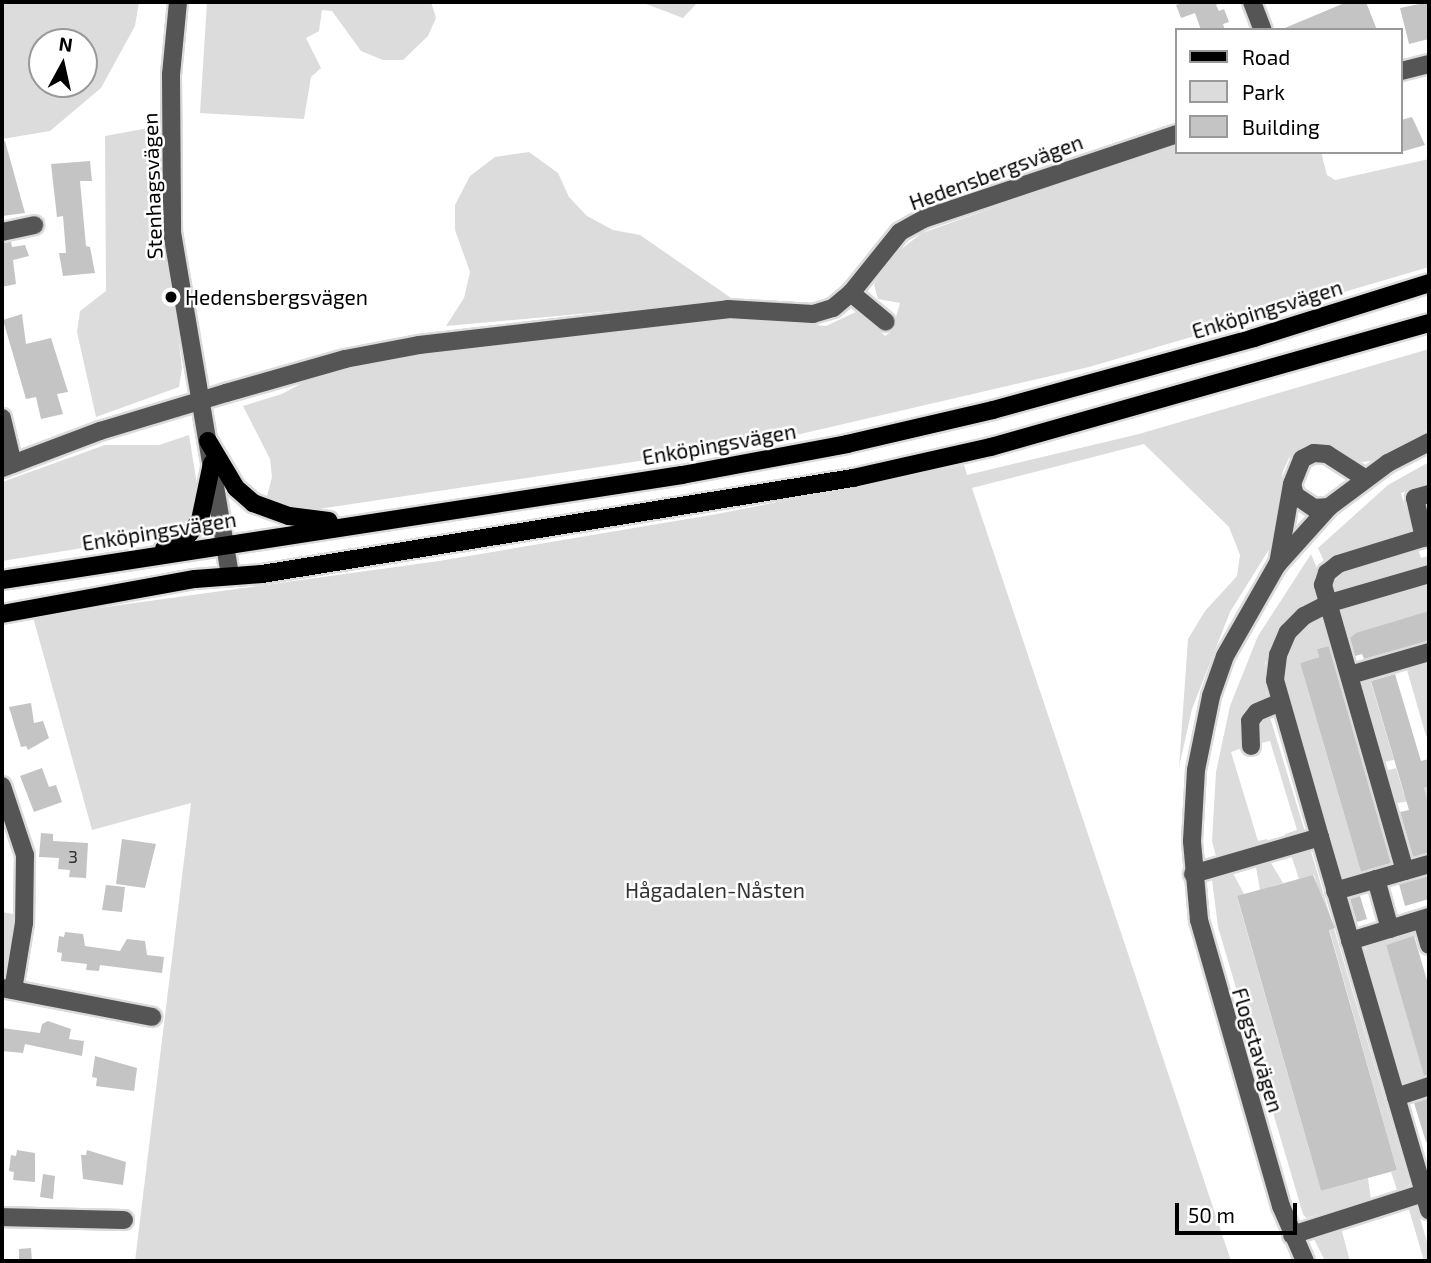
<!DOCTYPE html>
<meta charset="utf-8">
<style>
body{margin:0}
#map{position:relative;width:1431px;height:1263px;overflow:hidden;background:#fff;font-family:"Exo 2",sans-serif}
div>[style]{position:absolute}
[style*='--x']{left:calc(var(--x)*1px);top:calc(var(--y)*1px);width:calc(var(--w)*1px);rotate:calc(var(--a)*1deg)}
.green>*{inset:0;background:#dcdcdc}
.building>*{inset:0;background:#c4c4c4}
.roads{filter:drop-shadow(2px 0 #dbdbdb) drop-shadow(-2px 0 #dbdbdb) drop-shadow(0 2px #dbdbdb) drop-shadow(0 -2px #dbdbdb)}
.minor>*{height:18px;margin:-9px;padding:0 9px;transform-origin:9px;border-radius:9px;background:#555}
.major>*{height:18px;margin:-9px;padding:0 9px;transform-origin:9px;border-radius:9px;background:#000}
.dots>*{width:19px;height:19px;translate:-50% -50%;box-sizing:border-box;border:4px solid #fff;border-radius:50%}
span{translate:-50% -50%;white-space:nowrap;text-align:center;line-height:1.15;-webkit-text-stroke:5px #fff;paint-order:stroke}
.number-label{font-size:18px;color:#313131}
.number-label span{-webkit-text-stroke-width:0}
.street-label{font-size:21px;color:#000}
.poi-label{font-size:21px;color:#000}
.left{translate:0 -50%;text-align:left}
.park-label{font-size:21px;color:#333}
.frame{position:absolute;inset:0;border:4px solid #000;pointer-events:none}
.legend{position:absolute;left:1175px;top:28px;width:228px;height:126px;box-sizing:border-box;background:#fff;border:2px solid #999;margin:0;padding:9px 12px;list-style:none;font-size:21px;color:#000}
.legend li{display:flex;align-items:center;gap:14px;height:35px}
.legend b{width:35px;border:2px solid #999}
.north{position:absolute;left:28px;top:28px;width:70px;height:70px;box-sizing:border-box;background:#fff;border:2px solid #999;border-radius:50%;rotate:8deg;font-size:19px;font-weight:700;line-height:28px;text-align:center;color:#000}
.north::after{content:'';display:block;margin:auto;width:24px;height:32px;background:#000;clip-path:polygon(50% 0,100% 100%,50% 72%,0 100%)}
.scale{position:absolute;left:1175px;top:1203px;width:122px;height:32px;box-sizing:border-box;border:4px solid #000;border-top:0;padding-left:9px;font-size:21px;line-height:24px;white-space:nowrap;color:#000;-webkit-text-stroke:5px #fff;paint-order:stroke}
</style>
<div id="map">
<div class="green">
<i style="clip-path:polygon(evenodd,2px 2px,139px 2px,135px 26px,101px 88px,50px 131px,2px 139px,2px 2px,42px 42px,84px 42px,84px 84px,42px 84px,42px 42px)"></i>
<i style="clip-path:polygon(207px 2px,431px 2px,436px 18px,428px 36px,403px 60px,383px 60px,361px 51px,332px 11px,322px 10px,319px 31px,306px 38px,321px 68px,311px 77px,304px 119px,200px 113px)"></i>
<i style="clip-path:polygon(641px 2px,698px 2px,683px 18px)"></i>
<i style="clip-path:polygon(154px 127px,182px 368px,179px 387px,96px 417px,77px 332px,80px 311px,106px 291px,105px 136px)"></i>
<i style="clip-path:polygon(1177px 143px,1177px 152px,1321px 152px,1327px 175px,1335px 180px,1429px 159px,1429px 267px,1089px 367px,766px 442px,312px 510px,266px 500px,272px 477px,270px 459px,243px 406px,282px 394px,313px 377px,419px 352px,695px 322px,750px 319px,826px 326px,860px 310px,885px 336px,892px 331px,900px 303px,878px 299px,874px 284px,895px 254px,922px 233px)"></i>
<i style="clip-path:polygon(529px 152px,558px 173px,569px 197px,587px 216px,613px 230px,640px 235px,734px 300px,446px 326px,464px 298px,470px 272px,455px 230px,455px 205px,470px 176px,495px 157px)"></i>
<i style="clip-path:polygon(1429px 349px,1429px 429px,1371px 461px,1361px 462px,1322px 442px,1299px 448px,1289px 458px,1283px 471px,1270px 548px,1230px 612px,1192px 709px,1179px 767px,1188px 639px,1205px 611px,1237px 576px,1240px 555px,1229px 527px,1144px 444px,972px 488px,1231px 1261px,135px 1261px,191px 803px,92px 830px,33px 617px,439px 561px,717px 514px,964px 465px,967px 475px,1139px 434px)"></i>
<i style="clip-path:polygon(189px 435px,199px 497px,194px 514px,179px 529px,163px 535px,2px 561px,2px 482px,105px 445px,159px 445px)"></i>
<i style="clip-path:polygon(1429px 462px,1429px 484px,1401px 493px,1414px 537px,1325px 564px,1318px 548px,1388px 485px)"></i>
<i style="clip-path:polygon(1417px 546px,1421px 558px,1429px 556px,1429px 566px,1333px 594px,1331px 575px)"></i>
<i style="clip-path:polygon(1311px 554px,1319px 573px,1319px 599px,1276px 634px,1265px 663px,1267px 700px,1243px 723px,1245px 747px,1231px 752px,1258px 841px,1267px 839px,1268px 846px,1217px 860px,1212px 841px,1216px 772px,1230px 706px,1258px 636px)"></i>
<i style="clip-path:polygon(1429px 582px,1429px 611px,1348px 639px,1338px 609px)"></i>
<i style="clip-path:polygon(1326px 615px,1334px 645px,1317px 649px,1319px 657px,1300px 663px,1363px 879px,1343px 884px,1282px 678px,1296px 637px)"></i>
<i style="clip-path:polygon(1429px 656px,1429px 736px,1426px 736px,1405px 663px)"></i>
<i style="clip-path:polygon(1368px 672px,1394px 760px,1383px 762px,1358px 675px)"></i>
<i style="clip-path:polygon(1269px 714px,1307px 838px,1287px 844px,1285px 834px,1297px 830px,1270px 741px,1257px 744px,1253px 724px)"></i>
<i style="clip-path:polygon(1396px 768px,1404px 794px,1429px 787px,1429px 798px,1392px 804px,1382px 772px)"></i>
<i style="clip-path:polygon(1310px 848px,1410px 1185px,1397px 1190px,1391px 1172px,1397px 1170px,1314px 875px,1299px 879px,1290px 852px)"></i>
<i style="clip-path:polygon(1271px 863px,1283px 883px,1260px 890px,1256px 867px)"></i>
<i style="clip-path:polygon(1233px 873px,1244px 894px,1237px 897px,1321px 1191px,1368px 1178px,1371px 1200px,1306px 1218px,1303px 1214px,1218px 927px,1212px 880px)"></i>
<i style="clip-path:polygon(2px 912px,19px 915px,10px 985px,2px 984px)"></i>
<i style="clip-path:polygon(1415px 932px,1417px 936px,1386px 945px,1425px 1079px,1401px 1085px,1361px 956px,1369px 944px)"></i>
<i style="clip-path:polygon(1416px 1204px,1429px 1249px,1429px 1261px,1424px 1261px,1408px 1206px)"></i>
<i style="clip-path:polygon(1341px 1228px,1350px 1261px,1325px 1261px,1312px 1235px)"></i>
</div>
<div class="building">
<i style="clip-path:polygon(1185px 2px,1222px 2px,1216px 5px,1219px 11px,1224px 9px,1229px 22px,1223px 24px,1225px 30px,1201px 30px,1195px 13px,1181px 18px,1176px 5px)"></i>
<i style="clip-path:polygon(1347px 2px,1366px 2px,1377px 30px,1280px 30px)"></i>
<i style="clip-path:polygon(1429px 2px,1429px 39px,1409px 44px,1400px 8px)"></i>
<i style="clip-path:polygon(1412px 117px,1425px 145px,1401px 152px,1401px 120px)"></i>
<i style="clip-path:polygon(5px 141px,25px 213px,2px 216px,2px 142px)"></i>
<i style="clip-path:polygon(90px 161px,92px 181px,80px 181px,86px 246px,90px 247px,95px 273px,63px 276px,59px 253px,66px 253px,63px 216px,57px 217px,51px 164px)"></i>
<i style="clip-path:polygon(11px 242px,12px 247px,25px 245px,29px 256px,13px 260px,16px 284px,2px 287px,2px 243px)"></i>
<i style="clip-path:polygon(22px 314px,26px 344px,51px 338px,68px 392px,57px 394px,63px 414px,41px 419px,36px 397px,26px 399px,3px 320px)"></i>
<i style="clip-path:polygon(1429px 611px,1429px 641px,1364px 659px,1362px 654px,1355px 656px,1350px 638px,1356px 633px)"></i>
<i style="clip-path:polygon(1329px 646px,1391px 863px,1361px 872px,1300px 663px,1319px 657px,1317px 649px)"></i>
<i style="clip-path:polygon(1395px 674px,1421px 761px,1429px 759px,1429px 787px,1424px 788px,1429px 806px,1429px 853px,1413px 857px,1400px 812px,1409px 810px,1371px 681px)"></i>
<i style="clip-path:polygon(31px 703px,34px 723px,43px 721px,49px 738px,28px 750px,26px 746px,21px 747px,9px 707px)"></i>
<i style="clip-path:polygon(42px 768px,49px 787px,56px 785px,62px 802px,34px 812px,20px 776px)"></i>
<i style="clip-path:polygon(41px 833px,53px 834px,53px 841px,88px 843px,86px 878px,69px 877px,70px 870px,58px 869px,59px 858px,39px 857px)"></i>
<i style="clip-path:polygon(122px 839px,156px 844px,145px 888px,116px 884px)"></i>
<i style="clip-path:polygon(1313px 875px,1335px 928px,1329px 930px,1397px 1170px,1321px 1191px,1237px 896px)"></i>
<i style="clip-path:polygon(1429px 876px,1429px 899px,1405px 906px,1399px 884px)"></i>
<i style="clip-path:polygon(106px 885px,125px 887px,122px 912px,102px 910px)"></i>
<i style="clip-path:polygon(1360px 896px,1367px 919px,1357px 922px,1350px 899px)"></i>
<i style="clip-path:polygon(65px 932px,83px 934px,85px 946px,120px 951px,127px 939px,145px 941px,147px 955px,164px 957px,162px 973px,100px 965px,99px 971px,86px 970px,87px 964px,61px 961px,62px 953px,57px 952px,59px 936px,64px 937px)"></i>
<i style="clip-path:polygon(1414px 936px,1429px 987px,1429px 1075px,1424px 1076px,1386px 945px)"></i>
<i style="clip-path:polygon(48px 1021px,71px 1029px,69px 1039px,84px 1041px,82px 1056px,25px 1044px,23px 1053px,2px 1051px,2px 1028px,40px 1033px,42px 1024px)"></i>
<i style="clip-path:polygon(95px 1056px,137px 1068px,134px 1091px,96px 1086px,97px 1078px,92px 1077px)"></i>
<i style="clip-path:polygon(1429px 1098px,1429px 1141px,1426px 1142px,1414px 1103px)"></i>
<i style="clip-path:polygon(17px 1150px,35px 1153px,35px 1182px,13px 1180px,14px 1172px,9px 1171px,11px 1155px,16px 1156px)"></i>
<i style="clip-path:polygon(87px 1150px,126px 1162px,123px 1185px,83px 1179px,81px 1155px,86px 1155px)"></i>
<i style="clip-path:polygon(43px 1174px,55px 1176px,53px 1199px,40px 1197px)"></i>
<i style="clip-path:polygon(31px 1248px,32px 1261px,19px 1261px,19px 1249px)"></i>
</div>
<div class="roads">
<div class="minor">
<i style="--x:178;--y:2;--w:73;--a:95.5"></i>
<i style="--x:171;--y:75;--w:157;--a:89.6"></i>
<i style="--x:172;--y:232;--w:347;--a:80.4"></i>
<i style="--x:1252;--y:2;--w:30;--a:69"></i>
<i style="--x:1401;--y:71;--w:29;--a:-14"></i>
<i style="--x:2;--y:232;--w:33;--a:-12"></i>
<i style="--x:851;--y:293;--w:45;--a:39.6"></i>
<i style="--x:2;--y:418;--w:47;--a:76.6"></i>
<i style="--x:2;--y:468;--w:105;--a:-20.7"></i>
<i style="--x:100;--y:431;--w:132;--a:-16.8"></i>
<i style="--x:226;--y:393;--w:124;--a:-15.9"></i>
<i style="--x:345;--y:359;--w:75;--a:-10.7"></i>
<i style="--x:419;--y:345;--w:311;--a:-6.6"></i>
<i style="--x:728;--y:309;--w:85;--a:3.4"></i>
<i style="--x:813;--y:314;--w:21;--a:-17"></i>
<i style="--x:833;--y:308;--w:23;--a:-40"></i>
<i style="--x:851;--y:293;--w:78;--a:-51.2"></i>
<i style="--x:900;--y:232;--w:26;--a:-29"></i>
<i style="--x:923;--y:219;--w:268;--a:-18.5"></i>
<i style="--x:1329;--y:507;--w:15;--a:176"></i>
<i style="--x:1314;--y:508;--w:23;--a:-146"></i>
<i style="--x:1295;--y:495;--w:11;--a:-105"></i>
<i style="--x:1292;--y:484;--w:27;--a:-68"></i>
<i style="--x:1302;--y:459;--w:13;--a:-27"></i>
<i style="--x:1314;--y:453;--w:13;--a:4"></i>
<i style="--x:1327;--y:454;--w:46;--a:32.7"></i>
<i style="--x:1424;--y:538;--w:41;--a:-102.7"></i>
<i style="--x:1415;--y:498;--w:15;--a:-16"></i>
<i style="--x:1278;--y:564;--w:81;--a:-80.1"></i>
<i style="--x:1350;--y:675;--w:82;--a:-16.2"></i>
<i style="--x:1251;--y:746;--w:25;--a:-92"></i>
<i style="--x:1250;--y:721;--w:11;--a:-52"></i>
<i style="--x:1257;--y:712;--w:25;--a:-23"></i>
<i style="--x:2;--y:786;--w:73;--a:71.6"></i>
<i style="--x:25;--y:855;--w:68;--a:90.8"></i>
<i style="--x:24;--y:923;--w:68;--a:99.3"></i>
<i style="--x:1320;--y:837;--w:163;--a:-106"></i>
<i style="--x:1275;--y:680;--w:25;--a:-83"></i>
<i style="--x:1278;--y:655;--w:25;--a:-67"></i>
<i style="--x:1288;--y:632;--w:23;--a:-45"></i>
<i style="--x:1304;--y:616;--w:29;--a:-27"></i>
<i style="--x:1330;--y:603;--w:103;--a:-16.3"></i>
<i style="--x:1405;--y:871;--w:298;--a:-106"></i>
<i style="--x:1323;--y:585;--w:13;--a:-72"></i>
<i style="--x:1327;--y:573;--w:14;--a:-39"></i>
<i style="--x:1338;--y:564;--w:95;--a:-17.1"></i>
<i style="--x:1193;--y:874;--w:132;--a:-16.2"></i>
<i style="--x:1320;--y:837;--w:371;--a:73.7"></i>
<i style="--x:1376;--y:879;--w:52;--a:74.4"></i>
<i style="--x:1335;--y:891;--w:98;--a:-16"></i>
<i style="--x:1422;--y:920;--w:26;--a:74"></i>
<i style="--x:1350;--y:941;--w:83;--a:-16.9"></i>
<i style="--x:2;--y:988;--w:153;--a:10.9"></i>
<i style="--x:1396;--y:1097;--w:35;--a:-18"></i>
<i style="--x:2;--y:1217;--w:122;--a:1.4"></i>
<i style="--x:1292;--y:1235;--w:139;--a:-17.7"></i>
<i style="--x:1424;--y:1193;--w:18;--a:74"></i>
<i style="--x:1305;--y:1261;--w:60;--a:-113.6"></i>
<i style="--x:1281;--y:1206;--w:298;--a:-106"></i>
<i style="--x:1199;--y:920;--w:79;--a:-95.1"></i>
<i style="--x:1192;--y:841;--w:71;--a:-86.8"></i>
<i style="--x:1196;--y:770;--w:76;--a:-78.5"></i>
<i style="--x:1211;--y:696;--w:42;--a:-70.7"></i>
<i style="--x:1225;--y:656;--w:105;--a:-60.3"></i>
<i style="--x:1277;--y:565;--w:78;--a:-48.1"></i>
<i style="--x:1329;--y:507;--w:74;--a:-36.7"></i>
<i style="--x:1388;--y:463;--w:46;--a:-27.1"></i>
</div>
<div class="major">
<i style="--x:208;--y:441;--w:55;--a:59.2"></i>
<i style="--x:236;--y:488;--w:23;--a:41"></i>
<i style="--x:253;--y:503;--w:38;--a:20"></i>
<i style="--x:289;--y:516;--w:40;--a:7.1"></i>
<i style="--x:164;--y:549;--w:29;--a:-31"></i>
<i style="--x:189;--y:534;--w:18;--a:-52"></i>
<i style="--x:200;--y:520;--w:58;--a:-78.1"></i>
<i style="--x:2;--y:580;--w:688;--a:-8.78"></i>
<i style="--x:682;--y:475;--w:168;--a:-10.6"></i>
<i style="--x:847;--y:444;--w:150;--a:-13.1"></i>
<i style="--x:993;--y:410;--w:271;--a:-15.4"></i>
<i style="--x:1254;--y:338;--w:183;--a:-17.4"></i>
<i style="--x:2;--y:614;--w:196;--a:-10.3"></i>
<i style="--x:195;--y:579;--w:67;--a:-4.3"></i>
<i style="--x:262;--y:574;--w:599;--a:-9.23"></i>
<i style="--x:853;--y:478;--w:141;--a:-12.7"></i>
<i style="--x:991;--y:447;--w:455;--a:-15.8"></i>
</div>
</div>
<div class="dots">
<i style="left:171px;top:297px;background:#000"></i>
</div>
<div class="number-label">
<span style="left:73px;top:856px">3</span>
</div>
<div class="street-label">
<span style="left:996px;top:172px;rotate:-20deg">Hedensbergsvägen</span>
<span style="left:152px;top:186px;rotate:-92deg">Stenhagsvägen</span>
<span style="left:1267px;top:309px;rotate:-17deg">Enköpingsvägen</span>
<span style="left:719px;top:444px;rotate:-10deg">Enköpingsvägen</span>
<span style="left:159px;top:531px;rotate:-9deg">Enköpingsvägen</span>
<span style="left:1258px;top:1050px;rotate:73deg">Flogstavägen</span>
</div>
<div class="poi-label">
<span class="left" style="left:185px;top:297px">Hedensbergsvägen</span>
</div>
<div class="park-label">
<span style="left:715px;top:890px">Hågadalen-Nåsten</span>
</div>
<div class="frame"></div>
<ul class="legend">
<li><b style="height:9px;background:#000"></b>Road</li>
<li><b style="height:19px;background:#dcdcdc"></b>Park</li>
<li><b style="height:19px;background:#c4c4c4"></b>Building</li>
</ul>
<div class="north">N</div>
<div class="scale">50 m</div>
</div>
